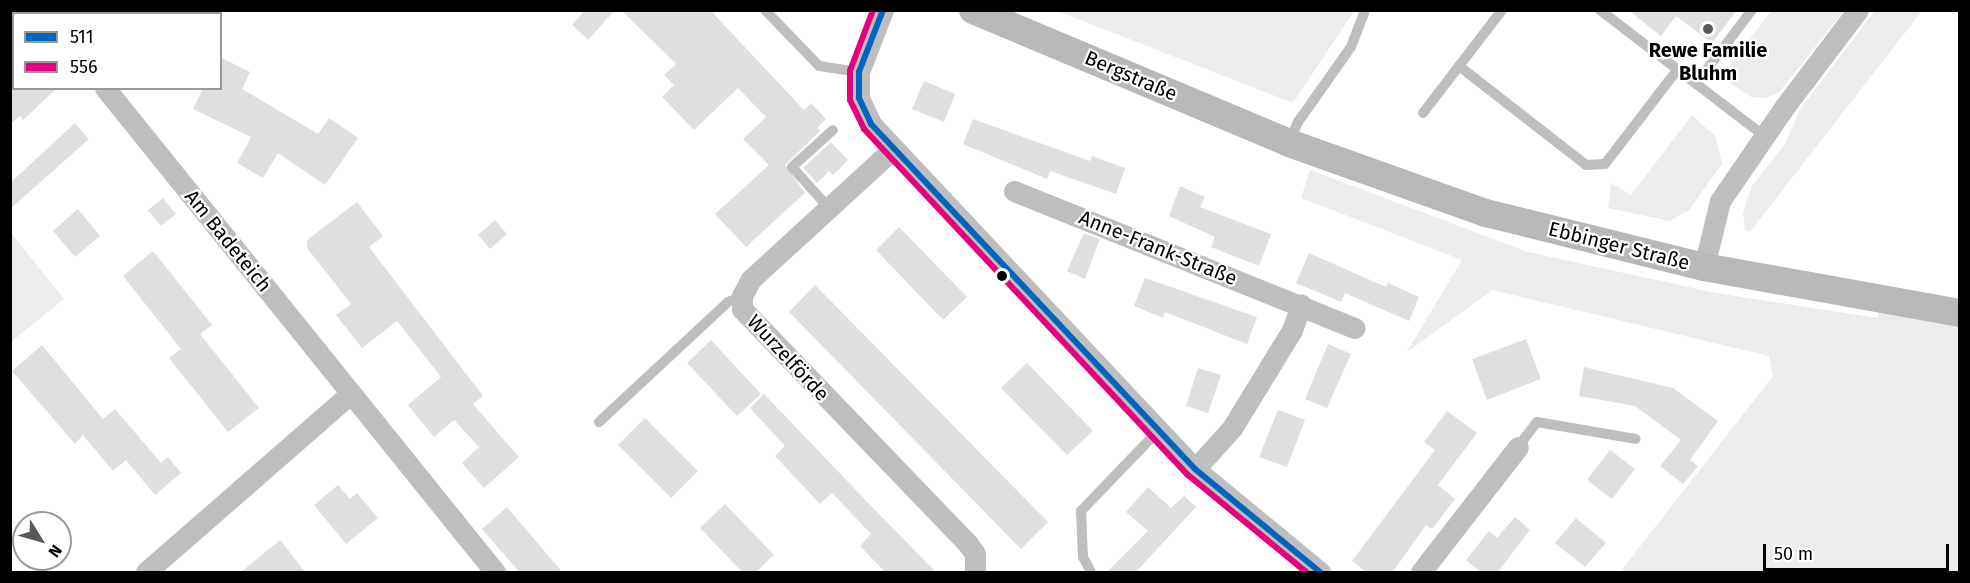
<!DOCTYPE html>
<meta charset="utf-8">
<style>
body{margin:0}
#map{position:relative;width:1970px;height:583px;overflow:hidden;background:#fff;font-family:"Fira Sans",sans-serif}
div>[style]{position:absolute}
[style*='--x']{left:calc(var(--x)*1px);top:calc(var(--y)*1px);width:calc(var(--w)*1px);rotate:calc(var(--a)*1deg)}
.green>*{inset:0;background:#ececec}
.building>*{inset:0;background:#dfdfdf}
.service>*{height:10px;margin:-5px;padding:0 5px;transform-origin:5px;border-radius:5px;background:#bebebe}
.minor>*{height:21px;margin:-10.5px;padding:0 10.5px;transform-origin:10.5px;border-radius:10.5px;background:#bebebe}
.secondary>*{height:28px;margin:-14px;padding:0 14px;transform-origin:14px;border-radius:14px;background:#b8b8b8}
.bus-1>*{height:6px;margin:-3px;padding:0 3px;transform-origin:3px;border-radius:3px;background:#0065bd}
.bus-2>*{height:6px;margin:-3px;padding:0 3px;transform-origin:3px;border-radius:3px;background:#e5007d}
.dots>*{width:16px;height:16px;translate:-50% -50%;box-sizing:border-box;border:3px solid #fff;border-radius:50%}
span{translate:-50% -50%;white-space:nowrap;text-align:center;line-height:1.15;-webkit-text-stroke:4.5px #fff;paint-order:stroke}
.poi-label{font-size:20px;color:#000;font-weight:700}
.street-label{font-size:20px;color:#000}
.frame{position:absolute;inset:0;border:12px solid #000;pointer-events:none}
.legend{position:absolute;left:12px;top:12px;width:210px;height:78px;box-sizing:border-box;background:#fff;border:2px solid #999;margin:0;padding:8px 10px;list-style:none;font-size:18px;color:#000}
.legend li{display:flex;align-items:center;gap:12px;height:30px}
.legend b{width:30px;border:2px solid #999}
.north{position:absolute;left:12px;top:511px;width:60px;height:60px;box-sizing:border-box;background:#fff;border:2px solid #999;border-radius:50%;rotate:127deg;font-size:16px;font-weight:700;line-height:24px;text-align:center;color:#000}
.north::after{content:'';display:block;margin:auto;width:21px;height:27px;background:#595959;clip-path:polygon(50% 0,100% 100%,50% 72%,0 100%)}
.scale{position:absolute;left:1763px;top:544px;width:186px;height:27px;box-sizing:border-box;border:3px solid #000;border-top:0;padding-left:8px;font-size:18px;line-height:21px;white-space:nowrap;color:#000;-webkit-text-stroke:4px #fff;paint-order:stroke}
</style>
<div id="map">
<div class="green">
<i style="clip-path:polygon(1057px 11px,1354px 11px,1293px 103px)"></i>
<i style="clip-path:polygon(1771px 11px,1844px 11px,1779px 92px,1767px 98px,1751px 97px,1721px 77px)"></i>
<i style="clip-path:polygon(1875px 11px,1922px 11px,1750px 232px,1745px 230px,1743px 213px,1752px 186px,1785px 144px,1800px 109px)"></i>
<i style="clip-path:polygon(1692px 115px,1716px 137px,1722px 164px,1690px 209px,1670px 221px,1608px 208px,1611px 183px,1631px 195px)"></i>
<i style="clip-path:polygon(1310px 170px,1528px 252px,1716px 293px,1878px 318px,1879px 310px,1959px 326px,1959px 572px,1620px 572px,1773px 376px,1769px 356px,1492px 290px,1406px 353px,1462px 260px,1301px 198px)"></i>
<i style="clip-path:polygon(11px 233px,64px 299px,11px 342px,10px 342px)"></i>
</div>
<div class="building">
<i style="clip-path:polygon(585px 10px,615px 10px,588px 40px,572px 25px)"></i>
<i style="clip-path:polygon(621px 10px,710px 10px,804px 110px,811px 103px,826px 119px,817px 128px,820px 131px,785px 165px,805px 193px,746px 247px,715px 214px,769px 165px,743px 139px,766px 117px,738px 88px,694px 130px,662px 97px,674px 85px,664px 75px,676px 64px)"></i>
<i style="clip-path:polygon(1628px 10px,1737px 10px,1712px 43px,1676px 16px,1661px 36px)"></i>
<i style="clip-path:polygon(220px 57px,250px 72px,242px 89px,318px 134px,329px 118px,358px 138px,325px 185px,278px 153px,263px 178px,237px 163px,251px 137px,193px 109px,203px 88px,220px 88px)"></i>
<i style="clip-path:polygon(924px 81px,955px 94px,944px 122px,912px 109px)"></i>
<i style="clip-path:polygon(10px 88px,57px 88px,23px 120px,20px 116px,10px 124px)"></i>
<i style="clip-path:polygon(973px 119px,1090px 161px,1092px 156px,1125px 168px,1116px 194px,1050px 171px,1047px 179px,963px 144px)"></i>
<i style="clip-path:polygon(75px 123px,89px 139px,10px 209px,10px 183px)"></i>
<i style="clip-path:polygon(831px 142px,848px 160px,833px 175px,829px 171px,817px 183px,803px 168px)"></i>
<i style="clip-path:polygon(1180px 186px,1205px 197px,1200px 207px,1271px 234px,1259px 266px,1211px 247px,1215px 237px,1169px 216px)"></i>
<i style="clip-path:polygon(163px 198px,176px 214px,161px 226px,148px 210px)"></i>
<i style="clip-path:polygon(357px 202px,383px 236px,369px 247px,483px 396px,473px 404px,519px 457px,484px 488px,462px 463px,479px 447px,454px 420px,434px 437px,408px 405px,441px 377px,397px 321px,362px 348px,336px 315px,351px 304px,307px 248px,307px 240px)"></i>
<i style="clip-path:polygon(78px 209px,100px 236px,75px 257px,53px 231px)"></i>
<i style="clip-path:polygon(495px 220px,507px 234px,490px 249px,478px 235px)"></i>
<i style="clip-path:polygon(899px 227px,967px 297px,943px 320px,876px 250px)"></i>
<i style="clip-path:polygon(1084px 233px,1100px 239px,1085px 279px,1067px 271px)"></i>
<i style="clip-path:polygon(153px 251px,212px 325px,200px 334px,259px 408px,228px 432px,169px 358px,181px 349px,123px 276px)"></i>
<i style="clip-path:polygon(1309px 253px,1386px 287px,1388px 283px,1419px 297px,1409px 321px,1345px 293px,1341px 302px,1296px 283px)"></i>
<i style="clip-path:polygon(1145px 278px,1257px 317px,1247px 344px,1165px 312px,1163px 318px,1134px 306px)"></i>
<i style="clip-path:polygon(815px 285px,1048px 522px,1021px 549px,789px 312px)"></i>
<i style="clip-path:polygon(1526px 339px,1541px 379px,1487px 400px,1472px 359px)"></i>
<i style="clip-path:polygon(711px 340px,761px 394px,737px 416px,687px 363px)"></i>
<i style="clip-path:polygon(1328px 344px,1351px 354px,1327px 408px,1305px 399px)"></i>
<i style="clip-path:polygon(42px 345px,103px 419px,115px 409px,161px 463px,168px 457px,181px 473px,155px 495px,126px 460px,113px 471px,83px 435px,75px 444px,12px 371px)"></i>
<i style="clip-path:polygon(1027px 363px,1093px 431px,1067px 455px,1001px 388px)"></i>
<i style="clip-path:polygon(1584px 367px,1673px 388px,1718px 421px,1690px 460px,1698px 466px,1683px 484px,1660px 466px,1681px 440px,1635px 406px,1579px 396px)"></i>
<i style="clip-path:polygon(1198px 368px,1221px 375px,1208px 413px,1186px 406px)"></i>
<i style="clip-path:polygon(764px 394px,874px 509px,937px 573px,886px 573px,860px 546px,871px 534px,832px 493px,820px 504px,775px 456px,785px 446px,750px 408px)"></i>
<i style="clip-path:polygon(1278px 410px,1305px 420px,1287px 467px,1259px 457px)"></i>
<i style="clip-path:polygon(1447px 411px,1477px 433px,1438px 485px,1455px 499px,1432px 529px,1426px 525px,1392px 573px,1368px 573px,1352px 561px,1435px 450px,1424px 442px)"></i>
<i style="clip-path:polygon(645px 418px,698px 471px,671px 498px,618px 445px)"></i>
<i style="clip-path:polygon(1610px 450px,1635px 469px,1612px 499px,1587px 480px)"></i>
<i style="clip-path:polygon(338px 485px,350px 499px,357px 493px,378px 518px,346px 544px,314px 505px)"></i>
<i style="clip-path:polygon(1148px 487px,1171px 508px,1184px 496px,1196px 507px,1135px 573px,1106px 573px,1148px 531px,1126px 512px)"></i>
<i style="clip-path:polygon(725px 504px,774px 555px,755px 573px,743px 573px,700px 528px)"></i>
<i style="clip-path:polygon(507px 507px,563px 573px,520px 573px,482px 529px)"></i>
<i style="clip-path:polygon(1515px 517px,1530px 530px,1497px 573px,1482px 573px,1466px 560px,1489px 531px,1497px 538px)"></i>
<i style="clip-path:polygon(1576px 518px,1606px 543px,1585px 567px,1555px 543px)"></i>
<i style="clip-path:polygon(280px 540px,306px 573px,240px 573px)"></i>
</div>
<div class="service">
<i style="--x:765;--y:10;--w:78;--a:46"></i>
<i style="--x:819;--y:66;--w:40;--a:8.5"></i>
<i style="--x:1600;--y:10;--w:207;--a:37.5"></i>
<i style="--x:1459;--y:66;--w:161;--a:37.9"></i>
<i style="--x:1586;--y:165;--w:19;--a:-3"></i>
<i style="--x:1605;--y:164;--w:118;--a:-52.5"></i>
<i style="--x:1696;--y:84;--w:93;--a:-52.9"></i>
<i style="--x:1423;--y:113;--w:130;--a:-52.5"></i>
<i style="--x:1289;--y:142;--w:22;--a:-66"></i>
<i style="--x:1298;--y:122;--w:92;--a:-54.8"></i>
<i style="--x:1351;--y:47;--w:40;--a:-69"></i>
<i style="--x:829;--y:208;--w:55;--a:-132.1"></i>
<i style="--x:792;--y:167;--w:55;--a:-42.1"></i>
<i style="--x:599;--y:422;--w:176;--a:-42.9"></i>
<i style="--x:728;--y:302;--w:15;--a:-23"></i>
<i style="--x:1518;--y:447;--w:31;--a:-53"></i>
<i style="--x:1537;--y:422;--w:100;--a:9.7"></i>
<i style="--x:1091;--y:572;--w:17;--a:-118"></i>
<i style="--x:1083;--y:557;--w:46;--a:-92.5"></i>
<i style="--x:1081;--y:511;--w:111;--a:-46.1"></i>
</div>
<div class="minor">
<i style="--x:42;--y:10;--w:5;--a:53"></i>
<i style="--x:883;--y:10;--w:66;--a:111.2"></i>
<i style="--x:859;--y:72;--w:26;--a:90"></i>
<i style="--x:859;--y:98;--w:29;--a:65"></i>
<i style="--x:871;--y:124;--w:473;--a:46.8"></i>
<i style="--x:1195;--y:469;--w:162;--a:39.5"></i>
<i style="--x:105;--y:88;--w:622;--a:51.14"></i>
<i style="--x:892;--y:150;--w:191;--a:137.5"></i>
<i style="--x:751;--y:279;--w:19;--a:118"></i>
<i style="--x:742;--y:296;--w:13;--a:90"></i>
<i style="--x:742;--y:309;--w:326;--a:46.1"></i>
<i style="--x:968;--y:544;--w:12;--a:55"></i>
<i style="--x:975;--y:554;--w:18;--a:90"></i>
<i style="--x:1014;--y:191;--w:367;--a:21.9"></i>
<i style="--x:1704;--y:267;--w:68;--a:-76.4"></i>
<i style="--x:1720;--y:201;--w:112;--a:-55.6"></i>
<i style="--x:1783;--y:109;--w:124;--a:-52.9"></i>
<i style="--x:1195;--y:469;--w:55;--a:-47.9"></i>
<i style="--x:1232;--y:428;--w:115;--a:-58.5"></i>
<i style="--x:1292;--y:330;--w:27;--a:-70"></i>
<i style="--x:146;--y:572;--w:272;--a:-41.1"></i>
<i style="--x:1421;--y:572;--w:158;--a:-52.2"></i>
</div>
<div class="secondary">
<i style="--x:973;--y:10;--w:343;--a:22.8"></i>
<i style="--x:1289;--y:143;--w:209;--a:19.6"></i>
<i style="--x:1486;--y:213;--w:225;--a:13.9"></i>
<i style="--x:1704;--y:267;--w:260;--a:10.2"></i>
</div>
<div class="bus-1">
<i style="--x:883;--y:10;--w:66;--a:111.2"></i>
<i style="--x:859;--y:72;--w:26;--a:90"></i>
<i style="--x:859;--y:98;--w:29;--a:65"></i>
<i style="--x:871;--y:124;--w:473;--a:46.8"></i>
<i style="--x:1195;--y:469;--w:162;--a:39.5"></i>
</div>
<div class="bus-2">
<i style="--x:873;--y:10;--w:65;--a:110.7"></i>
<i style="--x:850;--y:71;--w:29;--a:90"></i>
<i style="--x:850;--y:100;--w:32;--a:64"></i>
<i style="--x:864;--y:129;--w:474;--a:46.9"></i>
<i style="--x:1188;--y:475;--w:153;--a:39.4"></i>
</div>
<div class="dots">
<i style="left:1708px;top:29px;background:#595959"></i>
<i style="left:1002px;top:276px;background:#000"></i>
</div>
<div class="poi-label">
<span style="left:1708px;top:62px">Rewe Familie<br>Bluhm</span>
</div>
<div class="street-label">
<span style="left:1131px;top:76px;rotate:23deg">Bergstraße</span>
<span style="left:228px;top:241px;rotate:51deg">Am Badeteich</span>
<span style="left:1619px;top:246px;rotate:14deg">Ebbinger Straße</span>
<span style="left:1158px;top:248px;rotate:22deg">Anne-Frank-Straße</span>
<span style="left:788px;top:358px;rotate:47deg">Wurzelförde</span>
</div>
<div class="frame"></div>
<ul class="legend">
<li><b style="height:8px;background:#0065bd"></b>511</li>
<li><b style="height:8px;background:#e5007d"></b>556</li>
</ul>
<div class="north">N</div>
<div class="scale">50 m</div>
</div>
